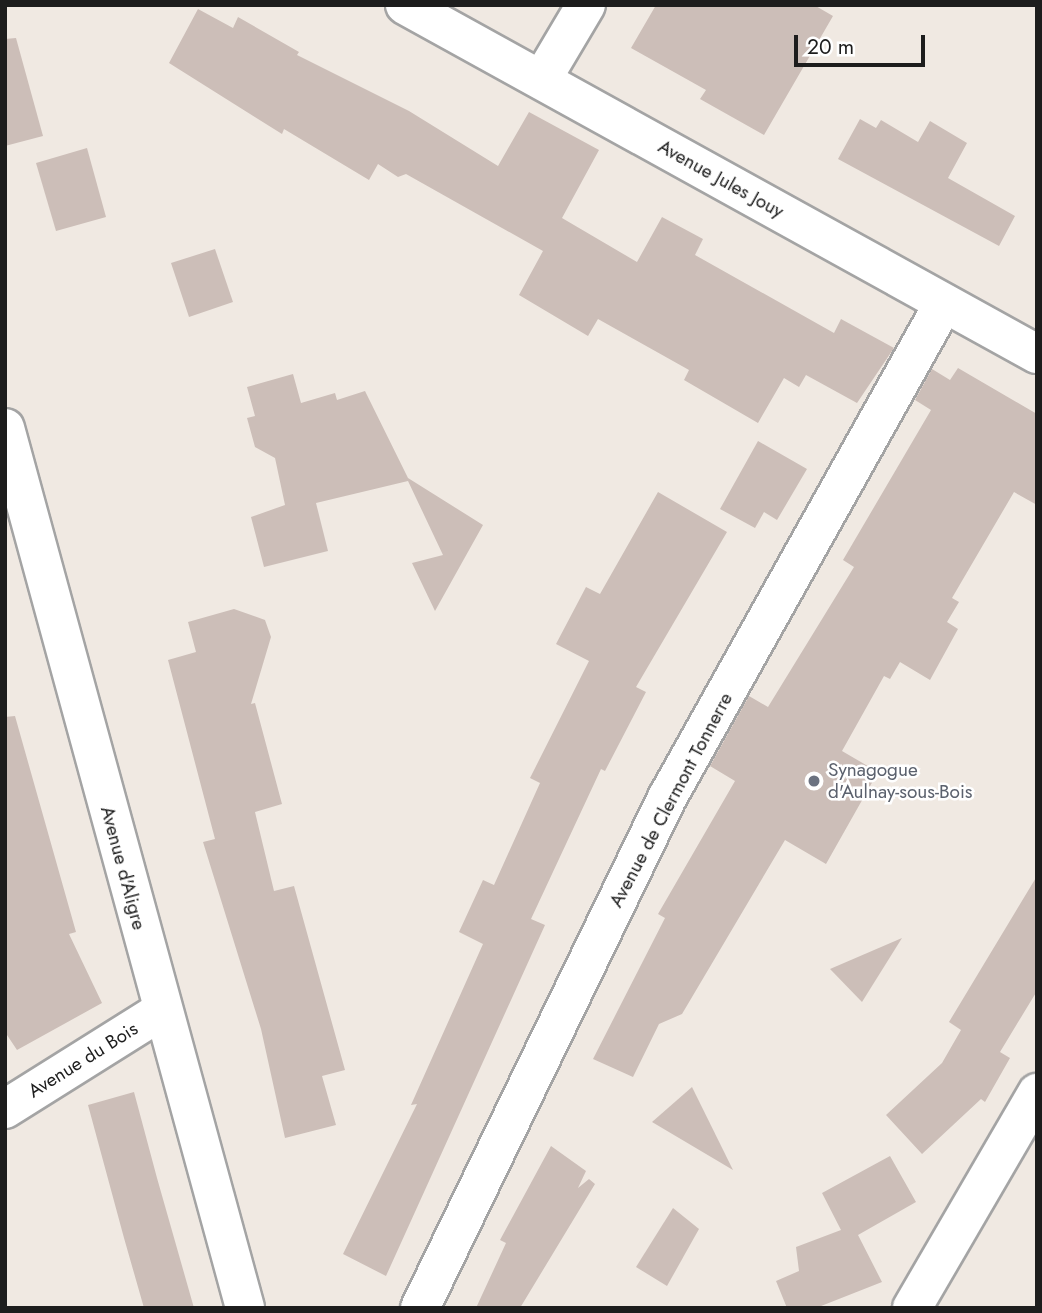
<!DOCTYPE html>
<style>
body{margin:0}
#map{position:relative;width:1042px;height:1313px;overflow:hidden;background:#f0e9e2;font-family:Jost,sans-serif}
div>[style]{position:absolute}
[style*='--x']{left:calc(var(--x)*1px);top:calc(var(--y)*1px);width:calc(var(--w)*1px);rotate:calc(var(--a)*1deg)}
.building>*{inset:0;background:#ccbeb8}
.roads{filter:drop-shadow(2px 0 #a4a4a4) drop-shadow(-2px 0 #a4a4a4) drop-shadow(0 2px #a4a4a4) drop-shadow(0 -2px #a4a4a4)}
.minor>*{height:38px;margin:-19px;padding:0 19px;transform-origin:19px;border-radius:19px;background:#fff}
.dots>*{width:19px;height:19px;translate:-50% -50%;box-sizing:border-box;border:4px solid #fff;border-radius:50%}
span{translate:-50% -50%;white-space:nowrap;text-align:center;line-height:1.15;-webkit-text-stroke:5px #fff;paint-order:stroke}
.street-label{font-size:19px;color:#1d1d1d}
.worship-label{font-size:19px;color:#5b616d}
.left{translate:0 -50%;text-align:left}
.frame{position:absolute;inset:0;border:7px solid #1d1d1d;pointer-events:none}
.scale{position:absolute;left:794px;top:35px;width:131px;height:32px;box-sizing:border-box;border:4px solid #1d1d1d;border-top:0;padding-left:9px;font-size:21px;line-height:24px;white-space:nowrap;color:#1d1d1d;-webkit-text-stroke:5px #fff;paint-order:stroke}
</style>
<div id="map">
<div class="building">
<i style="clip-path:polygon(656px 5px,814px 5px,833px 16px,764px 135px,700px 99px,706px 90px,631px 48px)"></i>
<i style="clip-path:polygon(198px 9px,233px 28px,238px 17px,299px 52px,297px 55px,409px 111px,498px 166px,529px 112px,599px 150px,562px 218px,637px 262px,662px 217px,703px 239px,695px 255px,834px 333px,841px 319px,894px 348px,857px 403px,806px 375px,799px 387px,784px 378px,758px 423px,684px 380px,689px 370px,598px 319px,588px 336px,519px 295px,543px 251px,406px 174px,398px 177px,378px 164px,369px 180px,284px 129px,282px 134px,169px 63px)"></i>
<i style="clip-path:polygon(16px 38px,43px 136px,5px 146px,5px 39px)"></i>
<i style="clip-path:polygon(860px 119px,876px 128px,881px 120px,918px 142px,930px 121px,967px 143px,948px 178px,1015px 216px,999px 246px,838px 159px)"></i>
<i style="clip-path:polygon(87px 148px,106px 217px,56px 231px,36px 163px)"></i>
<i style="clip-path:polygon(215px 249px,233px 302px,189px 317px,171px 263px)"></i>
<i style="clip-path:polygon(958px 368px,1037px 414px,1037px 505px,1014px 492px,952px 598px,959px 602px,947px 622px,958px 629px,930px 680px,900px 662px,890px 679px,884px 676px,842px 751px,878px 772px,826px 864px,785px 840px,682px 1014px,659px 1024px,633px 1077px,593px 1059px,665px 918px,658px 914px,735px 781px,710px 766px,749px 696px,768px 707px,854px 567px,843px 560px,931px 410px,915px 400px,932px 369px,950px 380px)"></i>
<i style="clip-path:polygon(293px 374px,301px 403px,335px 393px,337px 400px,365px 391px,408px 478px,483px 525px,435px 611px,412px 563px,443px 555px,408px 481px,316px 503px,328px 551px,264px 567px,251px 517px,285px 505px,275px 458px,255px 447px,247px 418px,255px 416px,247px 387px)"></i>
<i style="clip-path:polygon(758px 441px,807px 469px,777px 520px,764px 512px,755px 528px,720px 509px)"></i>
<i style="clip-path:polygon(658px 492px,727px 532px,636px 687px,646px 692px,605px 771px,601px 769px,531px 919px,545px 925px,386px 1276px,343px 1254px,417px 1104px,411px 1105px,483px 944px,459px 932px,483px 880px,494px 885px,540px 783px,530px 778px,589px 661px,556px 644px,586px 587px,600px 594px)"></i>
<i style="clip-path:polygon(234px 609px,265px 620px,271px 637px,251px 704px,255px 703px,282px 804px,255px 812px,274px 891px,294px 886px,345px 1070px,322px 1076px,336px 1125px,285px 1138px,261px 1029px,203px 842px,215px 839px,168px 660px,196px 652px,188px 622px)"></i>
<i style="clip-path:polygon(15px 716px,76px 932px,69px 934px,102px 1003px,17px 1050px,5px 1032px,5px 717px)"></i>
<i style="clip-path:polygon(1037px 876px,1037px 991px,1000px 1052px,1010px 1058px,985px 1102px,981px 1099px,922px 1154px,886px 1115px,942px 1063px,961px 1030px,949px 1022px)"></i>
<i style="clip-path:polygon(902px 938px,862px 1002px,830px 969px)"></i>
<i style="clip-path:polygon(692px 1087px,733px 1170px,652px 1122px)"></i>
<i style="clip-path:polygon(134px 1092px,157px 1178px,194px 1308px,144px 1308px,124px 1238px,88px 1105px)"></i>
<i style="clip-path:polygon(551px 1146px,586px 1171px,578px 1188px,589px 1179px,595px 1184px,520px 1308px,476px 1308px,506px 1243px,500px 1240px)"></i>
<i style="clip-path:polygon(890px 1156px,916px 1202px,858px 1235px,882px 1282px,816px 1308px,787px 1308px,776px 1281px,799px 1271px,796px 1247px,841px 1230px,822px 1193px)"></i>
<i style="clip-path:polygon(673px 1208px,699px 1229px,667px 1286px,636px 1267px)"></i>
</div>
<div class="roads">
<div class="minor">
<i style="--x:405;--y:5;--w:722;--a:28.91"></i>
<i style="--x:542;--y:79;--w:86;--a:-59.3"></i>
<i style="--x:5;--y:428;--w:912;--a:74.74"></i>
<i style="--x:5;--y:1109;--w:184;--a:-32.1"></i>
<i style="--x:420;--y:1308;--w:567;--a:-64.16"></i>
<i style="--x:667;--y:798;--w:567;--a:-60.77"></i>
<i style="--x:912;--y:1308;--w:249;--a:-59.8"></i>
</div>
</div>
<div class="dots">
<i style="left:814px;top:781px;background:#6b7280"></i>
</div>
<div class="street-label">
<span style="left:721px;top:179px;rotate:29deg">Avenue Jules Jouy</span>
<span style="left:671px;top:800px;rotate:-62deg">Avenue de Clermont Tonnerre</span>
<span style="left:123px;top:868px;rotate:75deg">Avenue d'Aligre</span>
<span style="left:83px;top:1060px;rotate:-32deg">Avenue du Bois</span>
</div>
<div class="worship-label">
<span class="left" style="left:828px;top:781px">Synagogue<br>d'Aulnay-sous-Bois</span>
</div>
<div class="frame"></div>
<div class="scale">20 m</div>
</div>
